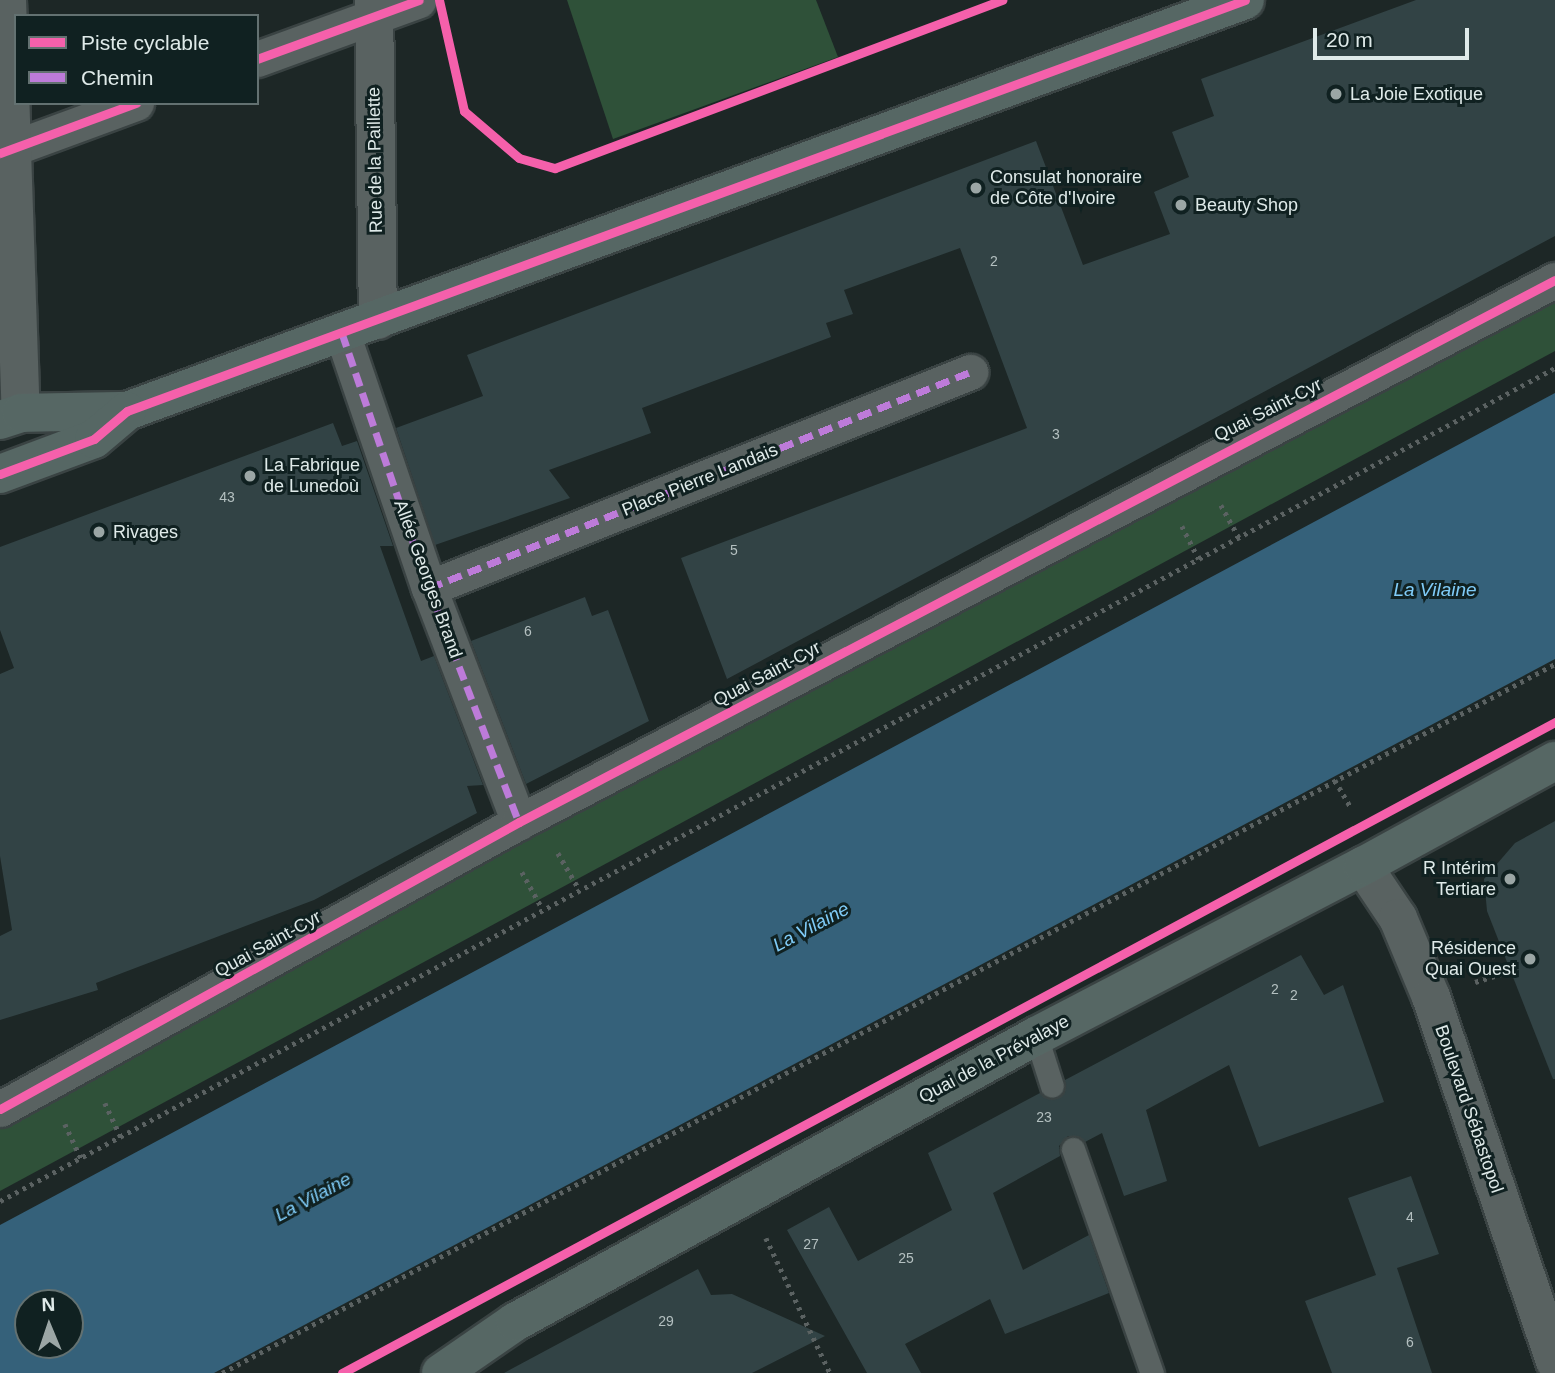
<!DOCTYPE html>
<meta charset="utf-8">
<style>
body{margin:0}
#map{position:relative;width:1555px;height:1373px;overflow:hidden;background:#1d2726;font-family:Arial,sans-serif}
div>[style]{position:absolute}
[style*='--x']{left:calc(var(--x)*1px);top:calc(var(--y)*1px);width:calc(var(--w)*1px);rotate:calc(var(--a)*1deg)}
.green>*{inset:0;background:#2f5139}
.water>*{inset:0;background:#35617a}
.building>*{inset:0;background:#324345}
.path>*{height:4.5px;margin-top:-2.25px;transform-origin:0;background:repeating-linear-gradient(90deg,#5b6262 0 3.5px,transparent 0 8.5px)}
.roads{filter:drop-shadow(2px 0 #3a4343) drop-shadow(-2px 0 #3a4343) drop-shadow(0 2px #3a4343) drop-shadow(0 -2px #3a4343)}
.service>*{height:23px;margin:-11.5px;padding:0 11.5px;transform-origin:11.5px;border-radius:11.5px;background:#596261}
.pedestrian>*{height:35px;margin:-17.5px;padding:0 17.5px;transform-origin:17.5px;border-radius:17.5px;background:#596261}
.minor>*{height:38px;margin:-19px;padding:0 19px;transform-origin:19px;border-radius:19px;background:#596261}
.primary>*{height:38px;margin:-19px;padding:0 19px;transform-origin:19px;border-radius:19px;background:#566764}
.quiet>*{height:7px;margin-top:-3.5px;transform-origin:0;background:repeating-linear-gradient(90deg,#bd7bd9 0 14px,transparent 0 21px)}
.cycleway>*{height:9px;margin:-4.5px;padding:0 4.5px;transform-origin:4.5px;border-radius:4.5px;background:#f560ab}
.dots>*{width:19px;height:19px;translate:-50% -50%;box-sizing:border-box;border:4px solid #102121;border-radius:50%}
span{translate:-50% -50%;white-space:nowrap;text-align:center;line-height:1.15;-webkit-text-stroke:6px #102121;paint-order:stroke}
.number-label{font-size:14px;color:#b4c0c0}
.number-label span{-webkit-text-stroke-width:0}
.poi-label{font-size:18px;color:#dfeae9}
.left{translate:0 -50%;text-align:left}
.right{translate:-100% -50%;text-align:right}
.street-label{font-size:18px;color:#dfeae9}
.water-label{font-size:19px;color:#7fcbf7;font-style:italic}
.legend{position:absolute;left:14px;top:14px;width:245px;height:91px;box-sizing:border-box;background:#102121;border:2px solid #637171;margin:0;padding:9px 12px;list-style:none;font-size:21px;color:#dfeae9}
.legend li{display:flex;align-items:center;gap:14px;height:35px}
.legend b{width:35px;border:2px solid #637171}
.north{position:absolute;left:14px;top:1289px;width:70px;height:70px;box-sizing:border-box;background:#102121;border:2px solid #637171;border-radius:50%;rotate:358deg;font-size:19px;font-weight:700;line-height:28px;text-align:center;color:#dfeae9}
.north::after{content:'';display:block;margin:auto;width:24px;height:32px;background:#9ba6a5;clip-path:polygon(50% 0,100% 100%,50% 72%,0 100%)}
.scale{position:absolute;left:1313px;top:28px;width:156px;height:32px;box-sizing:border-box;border:4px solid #dfeae9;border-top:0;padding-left:9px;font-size:21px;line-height:24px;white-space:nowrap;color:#dfeae9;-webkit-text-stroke:5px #102121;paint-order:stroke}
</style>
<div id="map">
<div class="green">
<i style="clip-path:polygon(567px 0,816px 0,838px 57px,613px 139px)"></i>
<i style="clip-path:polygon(1555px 289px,1555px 351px,0 1191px,0 1098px)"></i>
</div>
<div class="water">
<i style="clip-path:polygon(evenodd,1555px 393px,1555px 659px,214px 1373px,0 1373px,0 1225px,1555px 393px,28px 1303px,70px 1303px,70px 1345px,28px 1345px,28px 1303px)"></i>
</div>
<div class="building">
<i style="clip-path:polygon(1416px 0,1555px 0,1555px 236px,727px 679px,681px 558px,1027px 428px,960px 248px,844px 290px,853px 314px,826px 323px,831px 337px,642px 408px,651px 433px,549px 470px,570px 498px,435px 545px,396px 428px,483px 396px,467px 355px,1036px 141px,1083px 265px,1170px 234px,1154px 192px,1189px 177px,1172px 132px,1214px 116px,1201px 79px)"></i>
<i style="clip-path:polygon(333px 423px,342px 446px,357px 441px,393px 546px,380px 546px,421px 661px,434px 656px,483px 785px,467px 786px,477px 813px,314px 900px,96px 983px,98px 990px,0 1020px,0 936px,12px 930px,0 856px,0 674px,14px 668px,0 630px,0 547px)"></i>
<i style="clip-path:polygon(585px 597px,592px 616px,608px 610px,649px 721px,526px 784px,471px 641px)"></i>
<i style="clip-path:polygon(1555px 821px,1555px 1079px,1553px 1079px,1487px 911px,1484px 879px,1515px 843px)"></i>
<i style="clip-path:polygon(1301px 955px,1324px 995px,1343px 985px,1384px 1102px,1259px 1147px,1229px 1065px,1146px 1110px,1167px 1181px,1124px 1196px,1102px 1133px,1085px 1142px,1068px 1136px,1059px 1146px,1060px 1156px,993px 1193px,1023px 1270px,1089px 1235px,1109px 1293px,1005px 1334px,990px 1299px,905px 1344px,921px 1373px,867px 1373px,787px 1230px,829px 1207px,858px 1261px,952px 1210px,928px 1153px,1040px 1093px,1057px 1099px,1065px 1090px,1065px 1080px)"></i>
<i style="clip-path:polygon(1411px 1176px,1439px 1254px,1397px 1268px,1432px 1373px,1332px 1373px,1305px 1301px,1376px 1275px,1348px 1198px)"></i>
<i style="clip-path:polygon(698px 1269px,711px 1295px,732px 1294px,825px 1336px,752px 1373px,504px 1373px)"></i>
</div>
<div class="path">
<i style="--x:1221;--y:505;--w:38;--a:61"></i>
<i style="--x:1182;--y:526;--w:37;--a:63"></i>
<i style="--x:1335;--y:780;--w:32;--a:60"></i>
<i style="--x:558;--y:853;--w:42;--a:59.7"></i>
<i style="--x:522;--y:872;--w:41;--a:60.9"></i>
<i style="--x:1475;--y:982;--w:37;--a:-17"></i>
<i style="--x:105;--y:1103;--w:38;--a:65"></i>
<i style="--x:65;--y:1124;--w:38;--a:65"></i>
<i style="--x:0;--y:1201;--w:1764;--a:-28.18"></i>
<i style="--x:766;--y:1238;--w:149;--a:64.6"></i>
<i style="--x:222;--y:1373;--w:1510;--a:-28.01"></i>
</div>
<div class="roads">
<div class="service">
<i style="--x:1036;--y:1036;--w:52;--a:72.3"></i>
<i style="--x:1073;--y:1149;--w:238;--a:70.6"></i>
</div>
<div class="pedestrian">
<i style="--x:257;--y:59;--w:172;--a:-20"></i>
<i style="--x:0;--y:153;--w:145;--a:-20.2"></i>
<i style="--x:342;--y:333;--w:269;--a:71.2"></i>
<i style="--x:429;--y:588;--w:251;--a:69"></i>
<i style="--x:429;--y:588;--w:583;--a:-21.76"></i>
<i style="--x:0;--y:1109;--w:593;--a:-28.94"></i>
<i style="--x:519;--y:822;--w:1169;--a:-27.62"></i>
</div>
<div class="minor">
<i style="--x:7;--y:0;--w:413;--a:88.1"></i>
<i style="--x:374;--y:0;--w:320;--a:89.3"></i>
<i style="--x:1363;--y:866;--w:63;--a:56.1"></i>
<i style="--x:1398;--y:918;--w:86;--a:67.3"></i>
<i style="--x:1431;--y:997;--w:385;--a:71.2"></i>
</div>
<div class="primary">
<i style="--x:0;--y:420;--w:22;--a:-18"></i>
<i style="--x:21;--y:413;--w:106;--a:-1.1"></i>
<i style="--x:127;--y:411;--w:1191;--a:-20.18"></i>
<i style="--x:0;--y:474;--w:100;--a:-20.4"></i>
<i style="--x:94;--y:439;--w:43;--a:-40.3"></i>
<i style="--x:441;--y:1373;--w:90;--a:-34.6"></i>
<i style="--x:515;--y:1322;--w:594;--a:-28.76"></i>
<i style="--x:1036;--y:1036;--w:369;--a:-27.5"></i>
<i style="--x:1363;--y:866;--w:219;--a:-28.7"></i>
</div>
</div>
<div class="quiet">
<i style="--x:342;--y:333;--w:269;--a:71.2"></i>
<i style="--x:429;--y:588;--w:251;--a:69"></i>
<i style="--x:429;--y:588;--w:583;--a:-21.76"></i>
</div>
<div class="cycleway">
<i style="--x:439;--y:0;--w:114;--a:77.3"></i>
<i style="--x:464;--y:111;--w:72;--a:40.5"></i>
<i style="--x:519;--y:158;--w:37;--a:16"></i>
<i style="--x:555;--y:168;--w:478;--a:-20.6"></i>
<i style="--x:257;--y:59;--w:172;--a:-20"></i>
<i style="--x:0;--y:153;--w:145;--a:-20.2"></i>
<i style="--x:0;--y:474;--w:100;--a:-20.4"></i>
<i style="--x:94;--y:439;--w:43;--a:-40.3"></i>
<i style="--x:127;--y:411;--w:1191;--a:-20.18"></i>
<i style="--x:0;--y:1109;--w:593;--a:-28.94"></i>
<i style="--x:519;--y:822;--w:1169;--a:-27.62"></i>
<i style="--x:342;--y:1373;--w:1377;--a:-28.22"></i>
</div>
<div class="dots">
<i style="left:1336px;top:94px;background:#9ba6a5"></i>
<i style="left:976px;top:188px;background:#9ba6a5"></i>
<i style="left:1181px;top:205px;background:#9ba6a5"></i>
<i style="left:250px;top:476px;background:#9ba6a5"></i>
<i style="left:99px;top:532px;background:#9ba6a5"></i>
<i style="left:1510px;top:879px;background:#9ba6a5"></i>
<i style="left:1530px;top:959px;background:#9ba6a5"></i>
</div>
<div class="number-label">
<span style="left:994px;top:261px">2</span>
<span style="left:1056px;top:434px">3</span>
<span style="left:227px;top:497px">43</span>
<span style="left:734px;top:550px">5</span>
<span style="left:528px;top:631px">6</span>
<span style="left:1275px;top:989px">2</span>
<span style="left:1294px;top:995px">2</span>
<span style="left:1044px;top:1117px">23</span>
<span style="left:1410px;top:1217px">4</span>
<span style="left:811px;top:1244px">27</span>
<span style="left:906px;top:1258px">25</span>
<span style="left:666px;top:1321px">29</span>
<span style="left:1410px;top:1342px">6</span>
</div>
<div class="poi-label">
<span class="left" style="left:1350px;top:94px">La Joie Exotique</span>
<span class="left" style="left:990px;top:188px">Consulat honoraire<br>de Côte d'Ivoire</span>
<span class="left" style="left:1195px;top:205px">Beauty Shop</span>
<span class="left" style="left:264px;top:476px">La Fabrique<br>de Lunedoù</span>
<span class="left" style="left:113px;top:532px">Rivages</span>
<span class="right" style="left:1496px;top:879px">R Intérim<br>Tertiare</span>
<span class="right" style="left:1516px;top:959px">Résidence<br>Quai Ouest</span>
</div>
<div class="street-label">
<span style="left:375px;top:160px;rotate:-91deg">Rue de la Paillette</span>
<span style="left:1268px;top:410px;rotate:-27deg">Quai Saint-Cyr</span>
<span style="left:700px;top:480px;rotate:-22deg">Place Pierre Landais</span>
<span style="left:428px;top:579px;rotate:70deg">Allée Georges Brand</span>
<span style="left:767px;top:674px;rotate:-28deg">Quai Saint-Cyr</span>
<span style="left:268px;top:944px;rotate:-29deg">Quai Saint-Cyr</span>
<span style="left:994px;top:1059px;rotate:-28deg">Quai de la Prévalaye</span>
<span style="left:1469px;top:1109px;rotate:71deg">Boulevard Sébastopol</span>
</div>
<div class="water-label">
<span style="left:1435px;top:590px">La Vilaine</span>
<span style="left:811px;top:927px;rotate:-28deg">La Vilaine</span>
<span style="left:313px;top:1197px;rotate:-28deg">La Vilaine</span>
</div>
<ul class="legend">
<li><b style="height:9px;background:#f560ab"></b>Piste cyclable</li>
<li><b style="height:9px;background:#bd7bd9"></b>Chemin</li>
</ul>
<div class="north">N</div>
<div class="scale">20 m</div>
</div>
